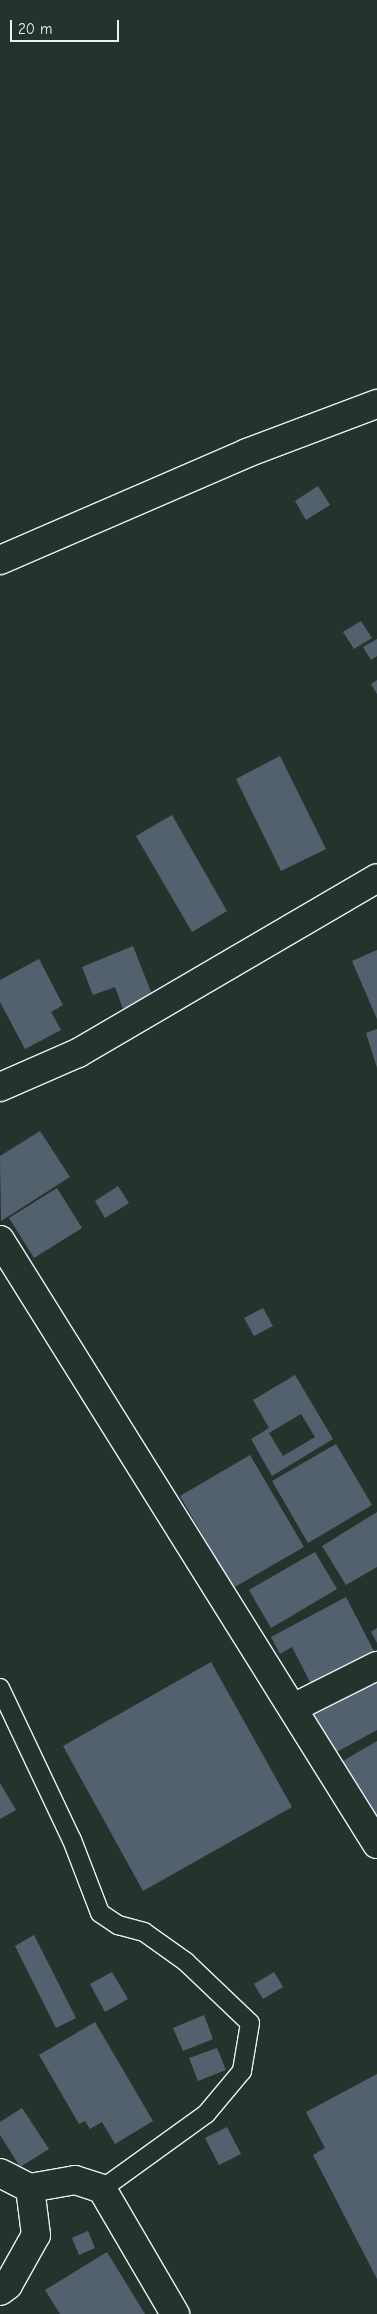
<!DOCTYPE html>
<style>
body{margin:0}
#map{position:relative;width:377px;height:2314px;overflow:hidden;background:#26332d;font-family:"Comic Neue",sans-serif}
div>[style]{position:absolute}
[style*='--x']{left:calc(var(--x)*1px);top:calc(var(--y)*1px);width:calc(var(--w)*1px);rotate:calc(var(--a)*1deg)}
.building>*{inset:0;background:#53616e}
.roads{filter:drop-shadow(1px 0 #e8f1f8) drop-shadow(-1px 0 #e8f1f8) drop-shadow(0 1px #e8f1f8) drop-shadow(0 -1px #e8f1f8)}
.service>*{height:18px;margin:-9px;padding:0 9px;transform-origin:9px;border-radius:9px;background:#26332d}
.minor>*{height:28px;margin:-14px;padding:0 14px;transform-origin:14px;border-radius:14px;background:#26332d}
span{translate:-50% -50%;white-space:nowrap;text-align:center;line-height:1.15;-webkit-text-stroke:4px #26332d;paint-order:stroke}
.scale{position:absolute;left:10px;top:20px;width:109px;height:22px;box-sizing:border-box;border:2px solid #e8f1f8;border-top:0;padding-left:6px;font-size:15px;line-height:18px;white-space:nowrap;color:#e8f1f8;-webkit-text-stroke:4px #26332d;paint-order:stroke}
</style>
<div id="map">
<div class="building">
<i style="clip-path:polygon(318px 486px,330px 505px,306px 520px,295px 501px)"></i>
<i style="clip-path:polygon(361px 621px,372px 638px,354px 649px,343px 632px)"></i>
<i style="clip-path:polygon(377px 639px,377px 656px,371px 660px,363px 647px)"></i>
<i style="clip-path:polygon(377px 680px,377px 694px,371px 684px)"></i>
<i style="clip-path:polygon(280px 756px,326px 849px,281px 871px,236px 779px)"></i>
<i style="clip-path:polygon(172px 815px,227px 911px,192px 932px,136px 836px)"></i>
<i style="clip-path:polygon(133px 946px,153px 997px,123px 1009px,115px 987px,93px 995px,82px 967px)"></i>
<i style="clip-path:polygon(377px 950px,377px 1019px,352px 961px)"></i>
<i style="clip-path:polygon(39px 959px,63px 1005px,51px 1012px,61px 1030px,25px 1049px,0 1002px,0 980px)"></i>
<i style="clip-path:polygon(377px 1029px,377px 1068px,366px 1033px)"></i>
<i style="clip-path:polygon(40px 1131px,70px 1177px,1px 1221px,0 1156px)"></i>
<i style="clip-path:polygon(118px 1186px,129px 1203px,105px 1218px,95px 1201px)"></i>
<i style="clip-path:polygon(57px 1188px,82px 1228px,34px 1258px,9px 1218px)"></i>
<i style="clip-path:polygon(263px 1308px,273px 1326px,254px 1336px,244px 1318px)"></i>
<i style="clip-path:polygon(evenodd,295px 1375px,333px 1439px,272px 1476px,251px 1439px,269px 1428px,253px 1400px,295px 1375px,301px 1414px,315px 1437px,283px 1456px,269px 1433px,301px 1414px)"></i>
<i style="clip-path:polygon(336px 1444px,372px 1505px,308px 1543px,272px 1481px)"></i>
<i style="clip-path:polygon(250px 1455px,304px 1547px,233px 1588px,180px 1496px)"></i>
<i style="clip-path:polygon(377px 1512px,377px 1567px,346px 1585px,322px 1546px)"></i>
<i style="clip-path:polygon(315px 1552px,337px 1589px,271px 1628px,249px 1590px)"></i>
<i style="clip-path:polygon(346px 1597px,376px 1655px,313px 1688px,292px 1647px,280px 1654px,271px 1637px)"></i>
<i style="clip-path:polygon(377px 1628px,377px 1643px,371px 1632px)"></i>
<i style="clip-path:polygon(211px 1662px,292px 1807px,143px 1891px,63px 1746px)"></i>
<i style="clip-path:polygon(377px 1681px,377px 1730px,333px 1754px,313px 1715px)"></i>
<i style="clip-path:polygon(377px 1741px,377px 1817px,343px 1761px)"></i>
<i style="clip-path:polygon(0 1783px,16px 1810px,0 1819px)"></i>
<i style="clip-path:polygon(34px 1935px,76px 2018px,56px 2028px,15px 1946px)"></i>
<i style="clip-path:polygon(112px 1972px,128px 1999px,105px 2012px,90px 1984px)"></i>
<i style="clip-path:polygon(274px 1972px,283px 1987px,263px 1999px,254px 1984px)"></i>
<i style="clip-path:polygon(204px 2015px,213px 2039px,183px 2051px,173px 2028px)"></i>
<i style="clip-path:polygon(95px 2022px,153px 2121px,115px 2144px,102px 2122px,90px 2129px,85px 2121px,79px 2124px,39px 2055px)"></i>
<i style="clip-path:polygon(217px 2048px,226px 2070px,198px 2081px,189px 2058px)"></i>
<i style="clip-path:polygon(377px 2074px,377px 2279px,313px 2155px,325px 2148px,306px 2112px)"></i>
<i style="clip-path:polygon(22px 2108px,49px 2149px,20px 2167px,0 2135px,0 2122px)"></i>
<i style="clip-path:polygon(227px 2127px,241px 2154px,219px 2165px,205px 2138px)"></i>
<i style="clip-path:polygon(88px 2231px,95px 2248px,79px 2255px,72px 2238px)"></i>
<i style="clip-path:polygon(107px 2252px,145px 2314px,60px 2314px,45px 2290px)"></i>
</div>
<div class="roads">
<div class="service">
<i style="--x:0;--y:1688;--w:168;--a:64.7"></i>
<i style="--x:72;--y:1840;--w:78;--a:69"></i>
<i style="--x:100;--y:1913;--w:22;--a:34"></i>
<i style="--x:118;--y:1925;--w:27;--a:15"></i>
<i style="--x:144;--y:1932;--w:52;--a:35.5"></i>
<i style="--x:186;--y:1962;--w:88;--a:43.6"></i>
<i style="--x:250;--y:2023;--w:49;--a:99.5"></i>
<i style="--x:242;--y:2071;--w:56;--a:129.9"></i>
<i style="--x:206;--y:2114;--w:128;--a:144.2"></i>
</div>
<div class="minor">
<i style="--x:0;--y:560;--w:269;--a:-23.4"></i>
<i style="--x:247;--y:453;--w:139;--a:-20.7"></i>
<i style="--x:0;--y:1087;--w:85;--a:-23.6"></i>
<i style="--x:78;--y:1053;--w:346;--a:-30.3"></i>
<i style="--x:0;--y:1240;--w:712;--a:58.03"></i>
<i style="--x:295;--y:1707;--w:92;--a:-26.6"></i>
<i style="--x:0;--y:2173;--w:34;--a:27"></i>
<i style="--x:30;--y:2188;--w:46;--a:-10.1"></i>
<i style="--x:75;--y:2180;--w:28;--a:18"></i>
<i style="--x:102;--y:2189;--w:145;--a:59.7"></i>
<i style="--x:0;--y:2291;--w:10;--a:-37"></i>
<i style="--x:8;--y:2285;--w:57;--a:-60.8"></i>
<i style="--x:36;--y:2235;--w:47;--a:-97.3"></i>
</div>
</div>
<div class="scale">20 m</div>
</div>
